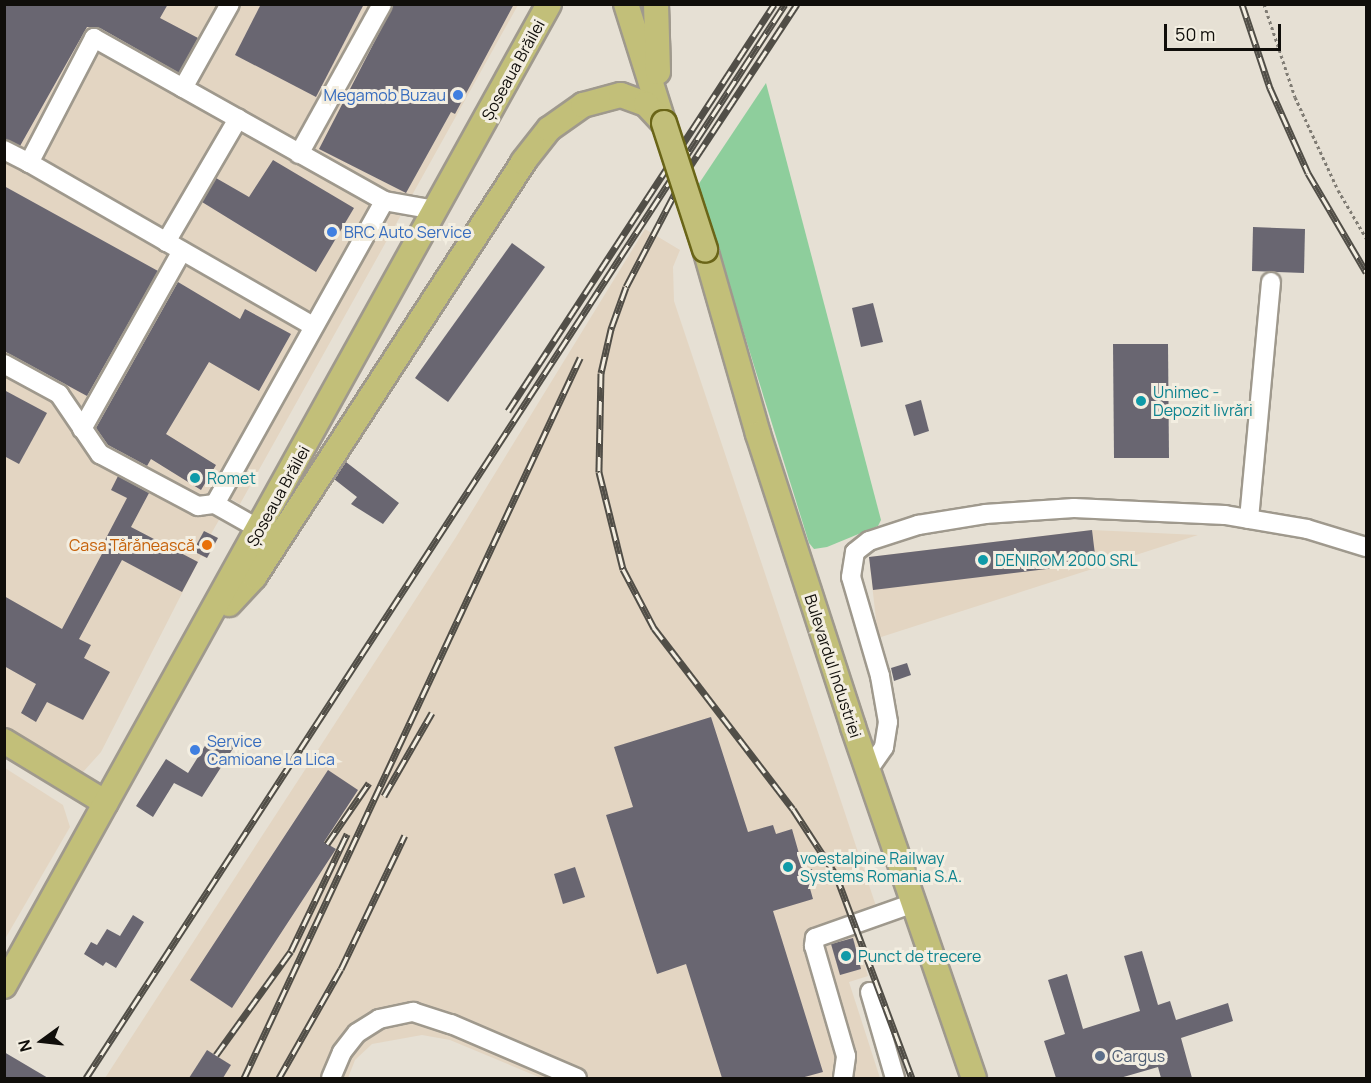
<!DOCTYPE html>
<meta charset="utf-8">
<style>
body{margin:0}
#map{position:relative;width:1371px;height:1083px;overflow:hidden;background:#e6e0d4;font-family:Manrope,sans-serif}
div>[style]{position:absolute}
[style*='--x']{left:calc(var(--x)*1px);top:calc(var(--y)*1px);width:calc(var(--w)*1px);rotate:calc(var(--a)*1deg)}
.industrial>*{inset:0;background:#e3d5c2}
.green>*{inset:0;background:#8ece9c}
.building>*{inset:0;background:#696671}
.path>*{height:3px;margin-top:-1.5px;transform-origin:0;background:repeating-linear-gradient(90deg,#807c74 0 3px,transparent 0 6px)}
.roads{filter:drop-shadow(2px 0 #9f998d) drop-shadow(-2px 0 #9f998d) drop-shadow(0 2px #9f998d) drop-shadow(0 -2px #9f998d)}
.minor>*{height:18px;margin:-9px;padding:0 9px;transform-origin:9px;border-radius:9px;background:#fff}
.major>*{height:24px;margin:-12px;padding:0 12px;transform-origin:12px;border-radius:12px;background:#c2bf79}
.rail>*{height:7px;margin-top:-3.5px;transform-origin:0;background:repeating-linear-gradient(90deg,#f3eee1 0 14px,#514e47 0 28px);box-sizing:border-box;border-block:2px solid #514e47}
.bridges{filter:drop-shadow(2px 0 #6a6518) drop-shadow(-2px 0 #6a6518) drop-shadow(0 2px #6a6518) drop-shadow(0 -2px #6a6518)}
.major-bridge>*{height:24px;margin:-12px;padding:0 12px;transform-origin:12px;border-radius:12px;background:#c2bf79}
.dots>*{width:16px;height:16px;translate:-50% -50%;box-sizing:border-box;border:3px solid #f3eee1;border-radius:50%}
span{translate:-50% -50%;white-space:nowrap;text-align:center;line-height:1.15;-webkit-text-stroke:6px #f3eee1;paint-order:stroke}
.street-label{font-size:16px;color:#100e0a}
.shop-label{font-size:16px;color:#366cbe}
.right{translate:-100% -50%;text-align:right}
.left{translate:0 -50%;text-align:left}
.culture-label{font-size:16px;color:#0d838f}
.food-label{font-size:16px;color:#c56008}
.service-label{font-size:16px;color:#4e5e75}
.frame{position:absolute;inset:0;border:6px solid #100e0a;pointer-events:none}
.north{position:absolute;left:12px;top:1011px;width:60px;height:60px;-webkit-text-stroke:4px #f3eee1;paint-order:stroke;rotate:255deg;font-size:16px;font-weight:700;line-height:24px;text-align:center;color:#100e0a}
.north::after{content:'';display:block;margin:auto;width:21px;height:27px;background:#100e0a;clip-path:polygon(50% 0,100% 100%,50% 72%,0 100%)}
.scale{position:absolute;left:1164px;top:24px;width:117px;height:27px;box-sizing:border-box;border:3px solid #100e0a;border-top:0;padding-left:8px;font-size:18px;line-height:21px;white-space:nowrap;color:#100e0a;-webkit-text-stroke:4px #f3eee1;paint-order:stroke}
</style>
<div id="map">
<div class="industrial">
<i style="clip-path:polygon(4px 5px,518px 5px,240px 504px,231px 499px,211px 534px,218px 538px,207px 558px,201px 556px,101px 752px,83px 772px,67px 782px,5px 749px)"></i>
<i style="clip-path:polygon(645px 229px,680px 250px,673px 267px,674px 301px,879px 915px,854px 928px,868px 976px,849px 982px,880px 1078px,541px 1078px,450px 1040px,422px 1035px,372px 1044px,355px 1060px,348px 1078px,105px 1078px,456px 537px)"></i>
<i style="clip-path:polygon(1092px 530px,1198px 535px,878px 638px,869px 557px)"></i>
<i style="clip-path:polygon(5px 768px,63px 805px,70px 827px,5px 939px)"></i>
</div>
<div class="green">
<i style="clip-path:polygon(766px 83px,881px 520px,878px 526px,827px 547px,814px 549px,809px 543px,698px 185px)"></i>
</div>
<div class="building">
<i style="clip-path:polygon(4px 4px,168px 4px,160px 18px,198px 38px,179px 73px,100px 28px,87px 27px,20px 146px,4px 139px)"></i>
<i style="clip-path:polygon(261px 4px,364px 4px,316px 97px,235px 55px)"></i>
<i style="clip-path:polygon(394px 4px,514px 4px,455px 114px,451px 112px,406px 193px,319px 149px)"></i>
<i style="clip-path:polygon(273px 160px,354px 208px,316px 272px,202px 202px,216px 178px,249px 197px)"></i>
<i style="clip-path:polygon(4px 186px,158px 271px,87px 396px,4px 351px)"></i>
<i style="clip-path:polygon(1253px 227px,1305px 229px,1304px 273px,1252px 271px)"></i>
<i style="clip-path:polygon(512px 243px,545px 267px,448px 402px,415px 378px)"></i>
<i style="clip-path:polygon(178px 282px,240px 319px,245px 309px,291px 334px,259px 391px,209px 362px,166px 434px,216px 465px,201px 490px,151px 459px,147px 466px,108px 445px,96px 428px)"></i>
<i style="clip-path:polygon(873px 303px,883px 342px,861px 347px,852px 308px)"></i>
<i style="clip-path:polygon(1113px 344px,1168px 344px,1169px 458px,1114px 458px)"></i>
<i style="clip-path:polygon(4px 390px,47px 413px,19px 464px,4px 456px)"></i>
<i style="clip-path:polygon(921px 400px,929px 431px,914px 436px,905px 405px)"></i>
<i style="clip-path:polygon(346px 462px,399px 503px,383px 524px,351px 504px,357px 497px,334px 479px)"></i>
<i style="clip-path:polygon(118px 476px,149px 493px,131px 527px,198px 562px,182px 592px,122px 560px,79px 639px,91px 645px,84px 658px,110px 672px,83px 720px,47px 702px,36px 722px,21px 713px,36px 684px,4px 666px,4px 596px,62px 629px,104px 550px,105px 540px,127px 498px,111px 490px)"></i>
<i style="clip-path:polygon(1092px 530px,1096px 563px,873px 590px,869px 557px)"></i>
<i style="clip-path:polygon(204px 531px,218px 538px,207px 558px,193px 551px)"></i>
<i style="clip-path:polygon(907px 663px,911px 675px,894px 681px,891px 668px)"></i>
<i style="clip-path:polygon(711px 717px,748px 832px,773px 825px,776px 834px,792px 829px,804px 871px,812px 869px,816px 883px,809px 885px,813px 899px,773px 911px,823px 1072px,801px 1078px,722px 1078px,686px 964px,657px 974px,606px 815px,633px 807px,614px 747px)"></i>
<i style="clip-path:polygon(213px 733px,234px 747px,202px 797px,174px 783px,153px 817px,136px 806px,166px 759px,188px 773px)"></i>
<i style="clip-path:polygon(328px 770px,358px 790px,324px 842px,336px 849px,232px 1008px,190px 980px)"></i>
<i style="clip-path:polygon(575px 867px,585px 897px,563px 904px,554px 874px)"></i>
<i style="clip-path:polygon(133px 915px,144px 922px,116px 968px,106px 962px,103px 966px,84px 954px,91px 942px,97px 945px,107px 929px,120px 936px)"></i>
<i style="clip-path:polygon(853px 938px,861px 969px,840px 975px,831px 944px)"></i>
<i style="clip-path:polygon(1142px 951px,1158px 1005px,1170px 1001px,1176px 1020px,1228px 1003px,1233px 1021px,1181px 1038px,1192px 1078px,1161px 1078px,1158px 1067px,1120px 1078px,1056px 1078px,1044px 1041px,1065px 1034px,1048px 980px,1067px 974px,1083px 1029px,1140px 1011px,1124px 956px)"></i>
<i style="clip-path:polygon(207px 1050px,231px 1065px,223px 1078px,189px 1078px)"></i>
<i style="clip-path:polygon(4px 1052px,48px 1078px,4px 1078px)"></i>
</div>
<div class="path">
<i style="--x:1264;--y:4;--w:98;--a:71.6"></i>
<i style="--x:1295;--y:97;--w:102;--a:65.2"></i>
<i style="--x:1338;--y:190;--w:56;--a:59.7"></i>
</div>
<div class="roads">
<div class="minor">
<i style="--x:183;--y:88;--w:96;--a:-60.8"></i>
<i style="--x:4;--y:150;--w:28;--a:27"></i>
<i style="--x:299;--y:154;--w:171;--a:-61"></i>
<i style="--x:166;--y:242;--w:143;--a:-59.7"></i>
<i style="--x:313;--y:326;--w:327;--a:-150.1"></i>
<i style="--x:29;--y:163;--w:141;--a:-62.5"></i>
<i style="--x:94;--y:38;--w:333;--a:29.3"></i>
<i style="--x:384;--y:201;--w:52;--a:10"></i>
<i style="--x:4;--y:364;--w:63;--a:28.6"></i>
<i style="--x:59;--y:394;--w:73;--a:55.7"></i>
<i style="--x:100;--y:454;--w:111;--a:28"></i>
<i style="--x:198;--y:506;--w:17;--a:-7"></i>
<i style="--x:82;--y:429;--w:204;--a:-60.7"></i>
<i style="--x:1249;--y:519;--w:238;--a:-84.7"></i>
<i style="--x:259;--y:529;--w:51;--a:-150.4"></i>
<i style="--x:215;--y:504;--w:347;--a:-60.8"></i>
<i style="--x:868;--y:770;--w:28;--a:-55"></i>
<i style="--x:884;--y:747;--w:25;--a:-81"></i>
<i style="--x:888;--y:722;--w:47;--a:-99.9"></i>
<i style="--x:880;--y:676;--w:103;--a:-106.3"></i>
<i style="--x:851;--y:577;--w:25;--a:-81"></i>
<i style="--x:855;--y:552;--w:18;--a:-38"></i>
<i style="--x:869;--y:541;--w:52;--a:-18.1"></i>
<i style="--x:918;--y:525;--w:68;--a:-9.3"></i>
<i style="--x:985;--y:514;--w:89;--a:-3.9"></i>
<i style="--x:1074;--y:508;--w:151;--a:2.7"></i>
<i style="--x:1225;--y:515;--w:83;--a:9.7"></i>
<i style="--x:1307;--y:529;--w:62;--a:17"></i>
<i style="--x:870;--y:992;--w:90;--a:73.8"></i>
<i style="--x:331;--y:1078;--w:28;--a:-67"></i>
<i style="--x:342;--y:1052;--w:24;--a:-52"></i>
<i style="--x:357;--y:1033;--w:26;--a:-32"></i>
<i style="--x:379;--y:1019;--w:35;--a:-12"></i>
<i style="--x:413;--y:1012;--w:40;--a:18"></i>
<i style="--x:451;--y:1024;--w:137;--a:23.2"></i>
<i style="--x:843;--y:1078;--w:22;--a:-82"></i>
<i style="--x:846;--y:1056;--w:115;--a:-106.2"></i>
<i style="--x:814;--y:946;--w:8;--a:-83"></i>
<i style="--x:815;--y:938;--w:105;--a:-19.5"></i>
</div>
<div class="major">
<i style="--x:626;--y:4;--w:123;--a:72.5"></i>
<i style="--x:656;--y:4;--w:68;--a:88.3"></i>
<i style="--x:705;--y:249;--w:192;--a:74"></i>
<i style="--x:758;--y:434;--w:308;--a:72"></i>
<i style="--x:853;--y:727;--w:371;--a:71"></i>
<i style="--x:229;--y:604;--w:37;--a:-47"></i>
<i style="--x:254;--y:577;--w:495;--a:-57"></i>
<i style="--x:523;--y:162;--w:42;--a:-51.8"></i>
<i style="--x:549;--y:129;--w:42;--a:-35.2"></i>
<i style="--x:583;--y:105;--w:39;--a:-15"></i>
<i style="--x:621;--y:95;--w:27;--a:20"></i>
<i style="--x:646;--y:104;--w:26;--a:47"></i>
<i style="--x:4;--y:741;--w:119;--a:31.3"></i>
<i style="--x:4;--y:986;--w:1123;--a:-60.97"></i>
</div>
</div>
<div class="rail">
<i style="--x:797;--y:4;--w:204;--a:123.4"></i>
<i style="--x:685;--y:174;--w:127;--a:117.6"></i>
<i style="--x:626;--y:287;--w:45;--a:109.7"></i>
<i style="--x:611;--y:329;--w:45;--a:102.8"></i>
<i style="--x:601;--y:373;--w:99;--a:91.2"></i>
<i style="--x:599;--y:472;--w:100;--a:76.1"></i>
<i style="--x:623;--y:569;--w:67;--a:62.3"></i>
<i style="--x:654;--y:628;--w:228;--a:52.5"></i>
<i style="--x:793;--y:809;--w:79;--a:56.9"></i>
<i style="--x:836;--y:875;--w:217;--a:69.5"></i>
<i style="--x:1242;--y:4;--w:89;--a:71.6"></i>
<i style="--x:1270;--y:88;--w:93;--a:65.9"></i>
<i style="--x:1308;--y:173;--w:115;--a:59.6"></i>
<i style="--x:508;--y:411;--w:486;--a:-56.8"></i>
<i style="--x:384;--y:796;--w:96;--a:-60"></i>
<i style="--x:327;--y:844;--w:74;--a:-55.5"></i>
<i style="--x:216;--y:1055;--w:128;--a:-54.2"></i>
<i style="--x:291;--y:951;--w:130;--a:-64.4"></i>
<i style="--x:86;--y:1078;--w:1281;--a:-56.94"></i>
<i style="--x:244;--y:1078;--w:795;--a:-64.98"></i>
<i style="--x:279;--y:1078;--w:125;--a:-60.4"></i>
<i style="--x:341;--y:969;--w:148;--a:-64.5"></i>
</div>
<div class="bridges">
<div class="major-bridge">
<i style="--x:664;--y:123;--w:133;--a:72"></i>
</div>
</div>
<div class="dots">
<i style="left:458px;top:95px;background:#3f7fe0"></i>
<i style="left:332px;top:232px;background:#3f7fe0"></i>
<i style="left:1141px;top:401px;background:#0f9aa8"></i>
<i style="left:195px;top:478px;background:#0f9aa8"></i>
<i style="left:207px;top:545px;background:#e8710a"></i>
<i style="left:983px;top:560px;background:#0f9aa8"></i>
<i style="left:195px;top:750px;background:#3f7fe0"></i>
<i style="left:788px;top:867px;background:#0f9aa8"></i>
<i style="left:846px;top:956px;background:#0f9aa8"></i>
<i style="left:1100px;top:1056px;background:#5c6f8a"></i>
</div>
<div class="street-label">
<span style="left:513px;top:70px;rotate:-61deg">Șoseaua Brăilei</span>
<span style="left:278px;top:496px;rotate:-61deg">Șoseaua Brăilei</span>
<span style="left:833px;top:666px;rotate:72deg">Bulevardul Industriei</span>
</div>
<div class="shop-label">
<span class="right" style="left:446px;top:95px">Megamob Buzau</span>
<span class="left" style="left:344px;top:232px">BRC Auto Service</span>
<span class="left" style="left:207px;top:750px">Service<br>Camioane La Lica</span>
</div>
<div class="culture-label">
<span class="left" style="left:1153px;top:401px">Unimec -<br>Depozit livrări</span>
<span class="left" style="left:207px;top:478px">Romet</span>
<span class="left" style="left:995px;top:560px">DENIROM 2000 SRL</span>
<span class="left" style="left:800px;top:867px">voestalpine Railway<br>Systems Romania S.A.</span>
<span class="left" style="left:858px;top:956px">Punct de trecere</span>
</div>
<div class="food-label">
<span class="right" style="left:195px;top:545px">Casa Tărănească</span>
</div>
<div class="service-label">
<span class="left" style="left:1112px;top:1056px">Cargus</span>
</div>
<div class="frame"></div>
<div class="north">N</div>
<div class="scale">50 m</div>
</div>
